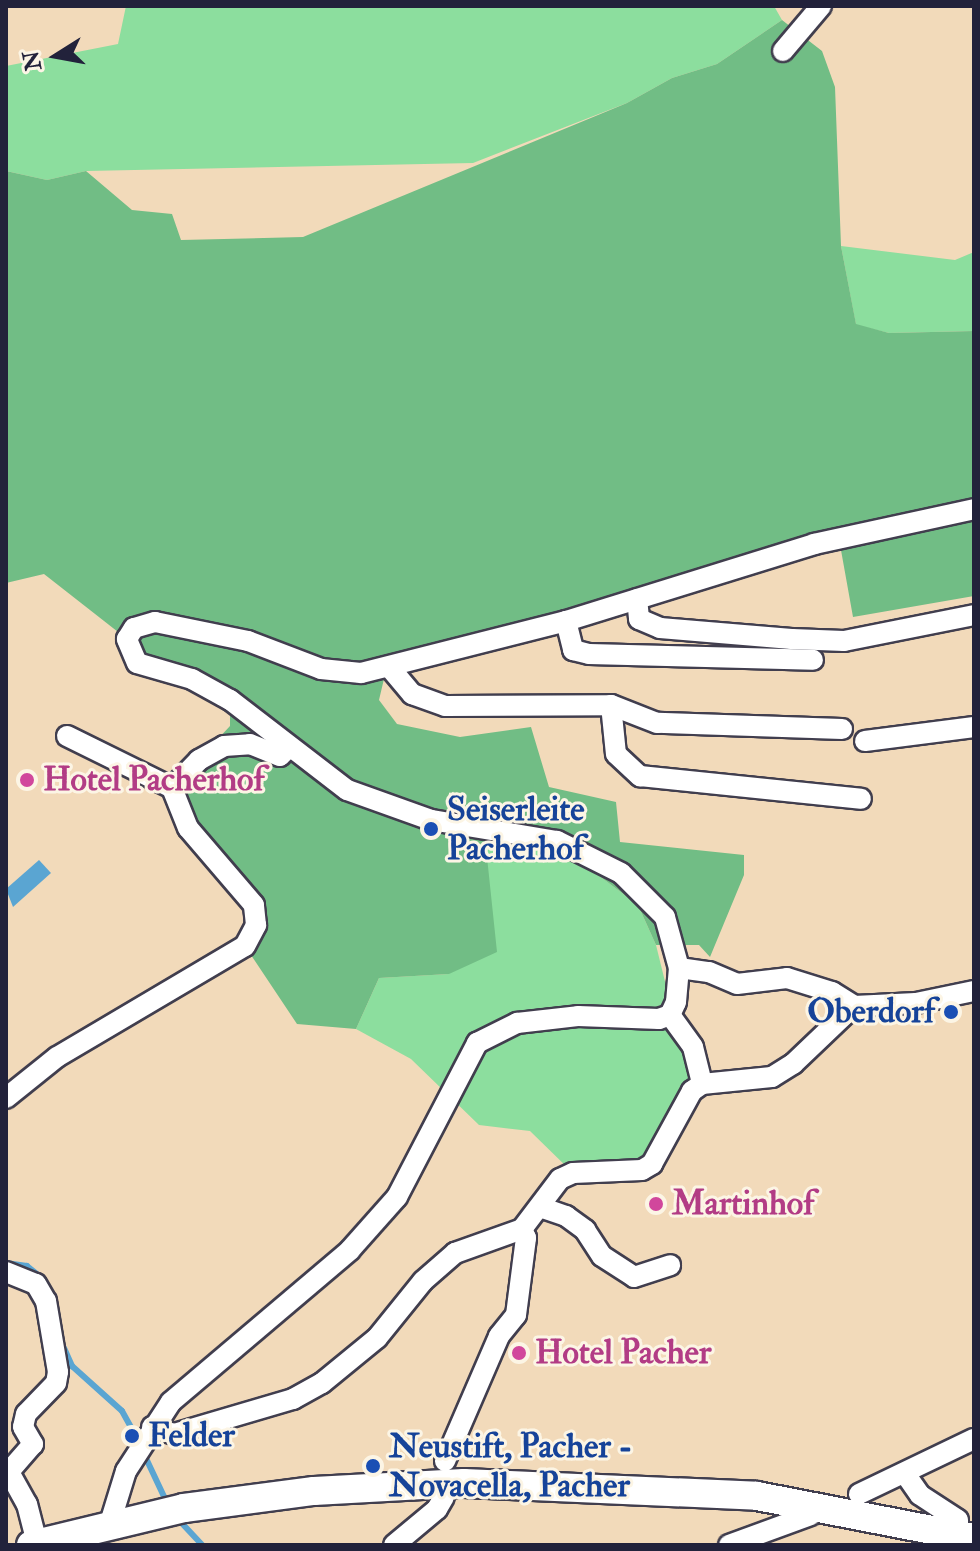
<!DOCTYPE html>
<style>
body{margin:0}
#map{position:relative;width:980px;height:1551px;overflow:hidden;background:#f2daba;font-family:"IM FELL Double Pica",serif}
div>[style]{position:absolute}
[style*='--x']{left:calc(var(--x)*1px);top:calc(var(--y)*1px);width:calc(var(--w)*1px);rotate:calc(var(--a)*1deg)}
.green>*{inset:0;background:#8cde9e}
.forest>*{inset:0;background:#71bd85}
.water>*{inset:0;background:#5aa5d2}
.stream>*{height:6px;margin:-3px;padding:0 3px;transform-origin:3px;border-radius:3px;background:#5aa5d2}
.roads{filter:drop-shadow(2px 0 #413e4e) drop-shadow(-2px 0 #413e4e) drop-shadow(0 2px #413e4e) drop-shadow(0 -2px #413e4e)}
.minor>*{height:20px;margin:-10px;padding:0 10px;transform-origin:10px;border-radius:10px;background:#fff}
.secondary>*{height:28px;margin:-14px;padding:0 14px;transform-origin:14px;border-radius:14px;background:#fff}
.dots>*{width:22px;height:22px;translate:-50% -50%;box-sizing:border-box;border:4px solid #fcf5e5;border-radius:50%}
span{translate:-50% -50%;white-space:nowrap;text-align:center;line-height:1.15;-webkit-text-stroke:6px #fcf5e5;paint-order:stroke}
.hotel-label{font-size:34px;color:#b23c85;font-weight:700}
.left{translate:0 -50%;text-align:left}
.transit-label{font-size:34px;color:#164399;font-weight:700}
.right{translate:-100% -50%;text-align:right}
.frame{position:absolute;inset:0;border:8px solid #22223b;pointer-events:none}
.north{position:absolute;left:16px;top:16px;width:80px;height:80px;-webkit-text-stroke:6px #fcf5e5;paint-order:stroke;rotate:259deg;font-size:22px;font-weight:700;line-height:32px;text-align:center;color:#22223b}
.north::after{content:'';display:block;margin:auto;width:28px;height:36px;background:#22223b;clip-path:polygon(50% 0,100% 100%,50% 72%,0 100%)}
</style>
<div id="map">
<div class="green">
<i style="clip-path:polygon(126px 6px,774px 6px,782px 20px,717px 64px,672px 78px,627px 103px,473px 163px,86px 171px,47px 180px,6px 171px,6px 66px,118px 44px)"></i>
<i style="clip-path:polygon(841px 246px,955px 260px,974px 252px,974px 331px,889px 333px,856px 325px)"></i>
<i style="clip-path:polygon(485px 837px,554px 852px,590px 869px,638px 905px,656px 945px,692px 1091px,652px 1164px,573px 1173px,530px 1131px,479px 1125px,411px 1059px,356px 1029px,379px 978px,449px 974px)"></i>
</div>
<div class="forest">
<i style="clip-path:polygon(782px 20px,822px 51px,835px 87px,841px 246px,856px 324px,889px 333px,974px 331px,974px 596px,853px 617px,839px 539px,388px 662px,379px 700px,397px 724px,460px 737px,531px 727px,549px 787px,616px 802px,620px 842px,744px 855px,744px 875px,710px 957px,699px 945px,656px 945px,638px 905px,590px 869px,554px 852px,485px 838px,497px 952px,449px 974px,379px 978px,356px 1029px,297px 1024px,245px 946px,256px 925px,172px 788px,230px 726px,230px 700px,147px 667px,127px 639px,44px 574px,6px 583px,6px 171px,47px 180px,86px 171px,132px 210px,172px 214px,181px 240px,303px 237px,627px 103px,672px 78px,717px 64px)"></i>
</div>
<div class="water">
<i style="clip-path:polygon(39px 860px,51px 873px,13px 907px,6px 889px)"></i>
</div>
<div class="stream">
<i style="--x:6;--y:1263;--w:21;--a:8"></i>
<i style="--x:27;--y:1266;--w:19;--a:39"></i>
<i style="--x:64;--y:1348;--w:20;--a:66"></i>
<i style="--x:72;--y:1366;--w:67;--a:42"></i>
<i style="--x:122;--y:1411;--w:38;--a:61"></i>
<i style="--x:144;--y:1454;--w:56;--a:64.8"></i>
<i style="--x:177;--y:1518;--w:37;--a:47"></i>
</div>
<div class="roads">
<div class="minor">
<i style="--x:783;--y:51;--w:59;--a:-49.8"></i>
<i style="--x:637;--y:599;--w:20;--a:84"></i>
<i style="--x:639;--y:619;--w:23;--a:23"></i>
<i style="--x:660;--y:628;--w:132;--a:4.8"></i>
<i style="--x:792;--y:639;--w:52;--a:2.2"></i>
<i style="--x:844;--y:641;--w:133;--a:-11.3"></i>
<i style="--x:566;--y:621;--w:30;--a:76"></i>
<i style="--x:573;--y:650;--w:16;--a:14"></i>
<i style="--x:589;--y:654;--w:224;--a:1.5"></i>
<i style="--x:391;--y:669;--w:33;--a:50"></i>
<i style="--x:412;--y:694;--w:35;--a:20"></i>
<i style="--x:445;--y:706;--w:166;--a:-0.3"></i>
<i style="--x:842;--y:729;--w:185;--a:-178.1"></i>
<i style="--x:657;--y:723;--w:49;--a:-158.6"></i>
<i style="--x:611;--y:705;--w:49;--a:84.2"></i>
<i style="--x:616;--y:754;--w:33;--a:43"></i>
<i style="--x:640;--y:776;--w:222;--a:5.9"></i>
<i style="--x:67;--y:736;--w:117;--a:26.3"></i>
<i style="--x:172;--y:788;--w:39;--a:-46"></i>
<i style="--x:199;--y:760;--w:29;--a:-29"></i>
<i style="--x:224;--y:746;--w:26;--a:-4"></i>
<i style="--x:250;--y:744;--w:32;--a:22"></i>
<i style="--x:280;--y:756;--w:10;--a:-45"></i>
<i style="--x:865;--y:741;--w:110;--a:-7.3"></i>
<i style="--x:679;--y:968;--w:30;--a:8"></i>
<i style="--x:709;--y:972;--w:30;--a:23"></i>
<i style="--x:737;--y:984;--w:50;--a:-6.8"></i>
<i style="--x:787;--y:978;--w:47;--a:17.3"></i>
<i style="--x:832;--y:992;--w:26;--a:32"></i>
<i style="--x:670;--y:1015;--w:39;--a:54"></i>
<i style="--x:693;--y:1047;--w:38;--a:76"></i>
<i style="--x:6;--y:1098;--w:65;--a:-38.8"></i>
<i style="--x:57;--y:1057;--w:218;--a:-30.6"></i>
<i style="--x:245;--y:946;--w:24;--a:-62"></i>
<i style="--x:256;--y:925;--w:20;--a:-96"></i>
<i style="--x:254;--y:905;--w:101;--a:-130.6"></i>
<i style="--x:188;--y:828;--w:43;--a:-111.8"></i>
<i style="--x:540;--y:1207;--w:28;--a:19"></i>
<i style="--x:566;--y:1216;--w:24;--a:36"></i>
<i style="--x:585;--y:1230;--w:31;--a:57"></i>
<i style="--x:602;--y:1256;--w:38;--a:33"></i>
<i style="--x:634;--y:1277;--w:38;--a:-18"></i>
<i style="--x:6;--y:1272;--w:32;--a:22"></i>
<i style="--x:36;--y:1284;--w:20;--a:60"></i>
<i style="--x:46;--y:1301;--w:72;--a:80.4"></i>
<i style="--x:58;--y:1372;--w:11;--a:100"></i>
<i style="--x:56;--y:1383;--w:43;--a:134.1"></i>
<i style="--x:26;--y:1414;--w:13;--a:103"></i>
<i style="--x:23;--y:1427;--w:20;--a:60"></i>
<i style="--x:33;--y:1444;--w:37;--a:131"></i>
<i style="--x:9;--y:1472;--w:37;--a:61"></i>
<i style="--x:27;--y:1504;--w:40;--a:75.6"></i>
<i style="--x:152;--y:1427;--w:23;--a:18"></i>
<i style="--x:174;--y:1434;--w:124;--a:-16.4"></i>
<i style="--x:293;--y:1399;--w:33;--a:-29"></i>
<i style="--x:322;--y:1383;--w:71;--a:-39.3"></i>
<i style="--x:377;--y:1338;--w:73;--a:-51.1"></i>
<i style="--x:423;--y:1281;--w:43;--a:-41.2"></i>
<i style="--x:455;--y:1253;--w:71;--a:-19.7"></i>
<i style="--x:522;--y:1229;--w:63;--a:-52.8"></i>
<i style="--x:560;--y:1179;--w:14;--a:-25"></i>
<i style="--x:573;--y:1173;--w:69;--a:-2.5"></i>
<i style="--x:642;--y:1170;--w:12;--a:-31"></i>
<i style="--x:652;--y:1164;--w:83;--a:-61.3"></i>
<i style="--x:692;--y:1091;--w:12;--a:-35"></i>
<i style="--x:702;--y:1084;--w:70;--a:-5.7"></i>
<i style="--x:772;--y:1077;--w:25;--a:-32"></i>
<i style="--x:793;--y:1064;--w:84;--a:-43.6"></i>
<i style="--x:854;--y:1006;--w:62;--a:-2.8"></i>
<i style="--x:916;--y:1003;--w:59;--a:-11.7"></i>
<i style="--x:445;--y:1461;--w:136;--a:-66.6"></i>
<i style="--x:499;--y:1336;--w:27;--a:-51"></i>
<i style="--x:516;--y:1315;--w:78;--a:-82.6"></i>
<i style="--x:526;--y:1238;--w:10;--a:-114"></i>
<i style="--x:906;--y:1475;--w:24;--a:55"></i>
<i style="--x:920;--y:1495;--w:45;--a:33.3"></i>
<i style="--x:958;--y:1520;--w:15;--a:90"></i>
<i style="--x:859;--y:1494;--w:127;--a:-25.6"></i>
<i style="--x:110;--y:1523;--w:54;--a:-72.9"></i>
<i style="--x:126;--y:1471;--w:82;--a:-56.9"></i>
<i style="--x:171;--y:1402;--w:235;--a:-40.3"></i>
<i style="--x:350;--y:1250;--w:71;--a:-48.4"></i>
<i style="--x:397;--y:1197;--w:174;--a:-62.5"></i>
<i style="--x:477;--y:1043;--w:45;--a:-26.6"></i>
<i style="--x:517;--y:1023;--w:61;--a:-6.5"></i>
<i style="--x:578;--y:1016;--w:81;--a:2.1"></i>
<i style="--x:659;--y:1019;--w:12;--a:-20"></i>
<i style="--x:670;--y:1015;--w:14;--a:-65"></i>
<i style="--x:676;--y:1002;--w:34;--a:-85"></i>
<i style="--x:679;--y:968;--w:53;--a:-105.4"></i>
<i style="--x:665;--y:917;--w:62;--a:-135"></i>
<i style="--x:621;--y:873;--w:72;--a:-153.4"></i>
<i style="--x:557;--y:841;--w:128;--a:-170.5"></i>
<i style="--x:431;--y:820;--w:89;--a:-160.3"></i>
<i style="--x:347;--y:790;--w:148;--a:-142.4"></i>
<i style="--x:230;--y:700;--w:43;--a:-151.1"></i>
<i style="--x:192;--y:679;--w:57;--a:-163.8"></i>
<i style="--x:137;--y:663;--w:26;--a:-113"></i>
<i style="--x:127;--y:639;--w:13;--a:-58"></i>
<i style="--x:134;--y:628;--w:22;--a:-16"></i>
<i style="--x:155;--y:622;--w:95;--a:11.5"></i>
<i style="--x:248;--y:641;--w:78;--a:21"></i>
<i style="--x:321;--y:669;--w:40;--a:5.7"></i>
<i style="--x:361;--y:673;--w:211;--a:-14.2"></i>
<i style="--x:566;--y:621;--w:260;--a:-17.2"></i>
<i style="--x:814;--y:544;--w:164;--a:-12.3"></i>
<i style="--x:394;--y:1545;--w:56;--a:-39.9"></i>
<i style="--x:437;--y:1509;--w:14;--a:-60"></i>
<i style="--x:729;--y:1545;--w:87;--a:-20.1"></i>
</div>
<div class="secondary">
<i style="--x:31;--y:1545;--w:157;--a:-13.6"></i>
<i style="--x:184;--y:1508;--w:131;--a:-7.5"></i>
<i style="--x:314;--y:1491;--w:150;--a:-3.1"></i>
<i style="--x:464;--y:1483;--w:293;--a:2.5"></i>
<i style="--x:757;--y:1496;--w:221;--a:11"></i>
</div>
</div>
<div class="dots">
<i style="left:27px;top:780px;background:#d1479c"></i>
<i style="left:431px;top:829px;background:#1a4fb4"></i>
<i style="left:951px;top:1012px;background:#1a4fb4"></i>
<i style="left:656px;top:1204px;background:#d1479c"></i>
<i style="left:519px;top:1353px;background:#d1479c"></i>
<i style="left:132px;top:1436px;background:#1a4fb4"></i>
<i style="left:373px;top:1466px;background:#1a4fb4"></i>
</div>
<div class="hotel-label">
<span class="left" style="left:43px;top:780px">Hotel Pacherhof</span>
<span class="left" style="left:672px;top:1204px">Martinhof</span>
<span class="left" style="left:535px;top:1353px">Hotel Pacher</span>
</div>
<div class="transit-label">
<span class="left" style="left:447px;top:829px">Seiserleite<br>Pacherhof</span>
<span class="right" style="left:935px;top:1012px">Oberdorf</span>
<span class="left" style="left:148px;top:1436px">Felder</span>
<span class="left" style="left:389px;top:1466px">Neustift, Pacher -<br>Novacella, Pacher</span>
</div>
<div class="frame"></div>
<div class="north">N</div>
</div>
